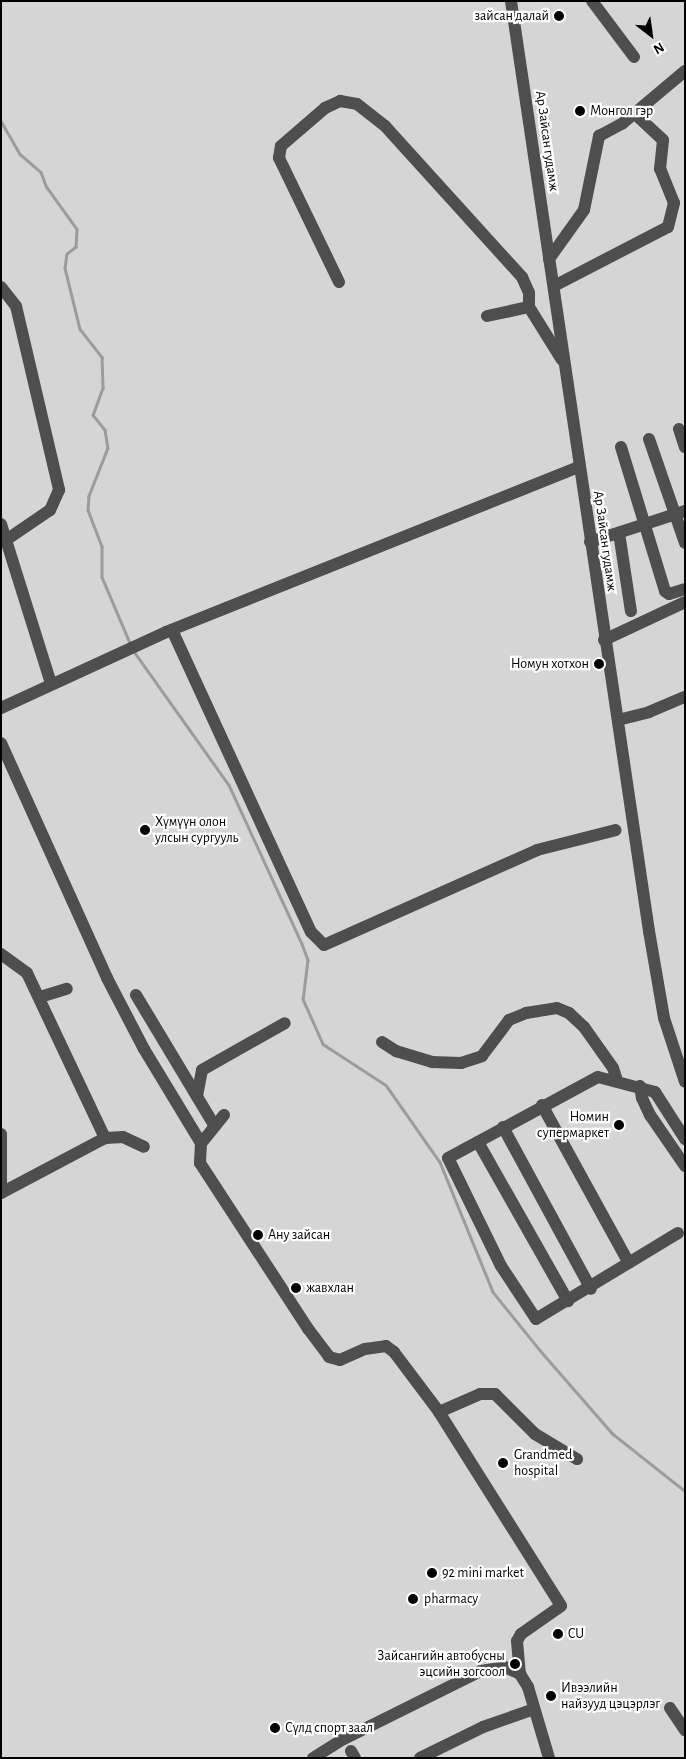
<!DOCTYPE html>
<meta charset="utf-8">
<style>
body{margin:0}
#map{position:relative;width:686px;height:1759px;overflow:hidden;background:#fff;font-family:"Alegreya Sans",sans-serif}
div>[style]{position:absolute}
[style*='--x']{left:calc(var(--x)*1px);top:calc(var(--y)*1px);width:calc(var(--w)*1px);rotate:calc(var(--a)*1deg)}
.green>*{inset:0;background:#d5d5d5}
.stream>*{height:2.5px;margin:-1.25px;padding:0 1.25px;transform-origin:1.25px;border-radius:1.25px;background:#9c9c9c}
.minor>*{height:12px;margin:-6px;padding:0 6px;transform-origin:6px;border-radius:6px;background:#4e4e4e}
.dots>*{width:14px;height:14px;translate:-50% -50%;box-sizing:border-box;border:2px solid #fff;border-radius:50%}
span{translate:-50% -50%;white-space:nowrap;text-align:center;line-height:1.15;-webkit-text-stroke:4.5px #fff;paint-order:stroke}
.poi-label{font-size:14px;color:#000}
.right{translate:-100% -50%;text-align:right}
.left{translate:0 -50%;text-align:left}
.street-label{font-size:14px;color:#000}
.frame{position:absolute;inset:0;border:2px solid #000;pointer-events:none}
.north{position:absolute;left:626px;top:10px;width:50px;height:50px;-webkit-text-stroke:4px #fff;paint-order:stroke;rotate:150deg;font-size:14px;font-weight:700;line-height:20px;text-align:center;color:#000}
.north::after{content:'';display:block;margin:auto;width:18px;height:22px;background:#000;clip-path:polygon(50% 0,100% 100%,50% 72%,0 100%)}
</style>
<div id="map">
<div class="green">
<i style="clip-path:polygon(1px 1px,685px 1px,685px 1758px,1px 1758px)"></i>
</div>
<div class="stream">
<i style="--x:1;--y:121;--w:38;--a:60"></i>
<i style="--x:20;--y:154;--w:28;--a:41"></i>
<i style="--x:41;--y:172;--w:15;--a:70"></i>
<i style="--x:46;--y:186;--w:53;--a:54.2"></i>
<i style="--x:77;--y:229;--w:18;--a:93"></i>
<i style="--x:76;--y:247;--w:11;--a:142"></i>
<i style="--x:67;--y:254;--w:14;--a:98"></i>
<i style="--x:65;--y:268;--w:63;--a:76.2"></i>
<i style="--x:80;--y:329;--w:36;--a:52"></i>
<i style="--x:102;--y:357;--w:31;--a:88"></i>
<i style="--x:103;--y:388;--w:29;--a:110"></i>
<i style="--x:93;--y:415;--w:19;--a:51"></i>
<i style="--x:105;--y:430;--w:18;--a:81"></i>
<i style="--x:108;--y:448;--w:52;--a:111.6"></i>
<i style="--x:89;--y:496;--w:14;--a:94"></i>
<i style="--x:88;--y:510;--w:39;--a:69"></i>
<i style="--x:102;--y:546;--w:31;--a:90"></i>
<i style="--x:102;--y:577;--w:72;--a:67"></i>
<i style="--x:133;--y:650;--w:166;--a:54.6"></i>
<i style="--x:229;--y:785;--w:175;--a:65.3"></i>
<i style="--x:302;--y:944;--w:17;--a:69"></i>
<i style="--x:308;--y:960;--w:39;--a:97"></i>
<i style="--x:303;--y:999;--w:49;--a:66"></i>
<i style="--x:323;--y:1044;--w:75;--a:33.1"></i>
<i style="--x:386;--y:1085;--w:94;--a:55"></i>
<i style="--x:440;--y:1162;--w:140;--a:67.8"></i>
<i style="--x:493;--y:1292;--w:73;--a:51.1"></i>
<i style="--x:539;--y:1349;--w:113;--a:49"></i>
<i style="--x:613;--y:1434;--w:92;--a:38.4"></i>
</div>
<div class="minor">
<i style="--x:511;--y:1;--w:940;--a:81.56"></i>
<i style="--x:649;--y:931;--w:88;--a:80.2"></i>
<i style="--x:664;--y:1018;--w:67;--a:71.8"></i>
<i style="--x:592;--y:1;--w:70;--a:53.1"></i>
<i style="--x:549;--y:259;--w:60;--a:-54.5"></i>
<i style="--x:584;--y:210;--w:76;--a:-78.5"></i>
<i style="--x:599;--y:136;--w:27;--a:-28"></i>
<i style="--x:623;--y:123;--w:81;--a:-40"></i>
<i style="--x:339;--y:282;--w:138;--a:-115.8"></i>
<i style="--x:279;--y:158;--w:12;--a:-81"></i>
<i style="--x:281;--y:146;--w:58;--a:-40.8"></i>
<i style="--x:325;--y:108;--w:17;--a:-25"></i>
<i style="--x:340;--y:101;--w:17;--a:10"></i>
<i style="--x:357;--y:104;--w:36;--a:38"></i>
<i style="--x:385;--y:126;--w:204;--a:47.8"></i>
<i style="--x:522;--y:277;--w:17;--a:66"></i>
<i style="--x:529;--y:293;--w:14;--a:90"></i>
<i style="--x:554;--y:286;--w:128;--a:-27.4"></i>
<i style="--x:668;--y:227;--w:25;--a:-76"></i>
<i style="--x:674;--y:203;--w:37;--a:-112"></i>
<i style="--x:660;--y:169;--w:29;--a:-84"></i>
<i style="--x:663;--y:140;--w:38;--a:-137"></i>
<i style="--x:1;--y:287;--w:24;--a:52"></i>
<i style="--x:16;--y:306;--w:189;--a:76.8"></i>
<i style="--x:59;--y:490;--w:22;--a:114"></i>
<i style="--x:50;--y:510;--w:53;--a:145.7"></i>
<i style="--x:487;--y:316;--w:43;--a:-12.1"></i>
<i style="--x:529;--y:307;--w:62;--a:58.1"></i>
<i style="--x:679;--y:429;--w:19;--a:72"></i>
<i style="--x:649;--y:439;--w:110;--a:70.9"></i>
<i style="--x:621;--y:447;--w:151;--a:73"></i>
<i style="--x:665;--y:591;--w:5;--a:37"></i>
<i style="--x:669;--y:594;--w:17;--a:-17"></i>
<i style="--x:1;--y:524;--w:168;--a:72.6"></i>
<i style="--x:619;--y:533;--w:79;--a:81.3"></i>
<i style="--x:590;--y:542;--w:100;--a:-18.1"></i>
<i style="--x:172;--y:630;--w:332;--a:65.3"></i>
<i style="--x:311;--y:932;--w:18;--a:45"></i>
<i style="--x:324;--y:945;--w:233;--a:-24"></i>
<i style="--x:537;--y:850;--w:81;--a:-14.2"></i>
<i style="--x:604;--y:640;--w:89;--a:-25.1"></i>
<i style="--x:1;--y:708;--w:182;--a:-24.7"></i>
<i style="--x:166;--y:632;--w:445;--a:-21.8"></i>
<i style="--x:618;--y:720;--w:32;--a:-14"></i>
<i style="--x:649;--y:712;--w:39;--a:-23"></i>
<i style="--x:1;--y:743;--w:258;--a:65.7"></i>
<i style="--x:107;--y:978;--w:80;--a:62.5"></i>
<i style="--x:144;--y:1049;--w:110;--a:58.8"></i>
<i style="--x:1;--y:954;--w:32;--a:36"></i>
<i style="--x:27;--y:973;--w:183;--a:64.7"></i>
<i style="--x:105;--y:1138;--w:118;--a:152.1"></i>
<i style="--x:136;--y:995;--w:152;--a:59"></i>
<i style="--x:40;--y:997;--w:28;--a:-17"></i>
<i style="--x:382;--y:1042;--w:17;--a:33"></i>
<i style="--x:396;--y:1051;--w:38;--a:17"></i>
<i style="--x:432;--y:1062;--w:29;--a:2"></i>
<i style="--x:461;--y:1063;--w:22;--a:-18"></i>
<i style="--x:482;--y:1056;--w:45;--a:-53.1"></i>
<i style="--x:509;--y:1020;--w:18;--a:-22"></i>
<i style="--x:526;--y:1013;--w:31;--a:-9"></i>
<i style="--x:557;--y:1008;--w:13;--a:23"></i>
<i style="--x:569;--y:1013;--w:21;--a:43"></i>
<i style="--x:584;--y:1027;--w:50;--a:54.7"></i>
<i style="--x:613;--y:1068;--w:13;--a:72"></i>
<i style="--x:640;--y:1086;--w:12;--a:81"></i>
<i style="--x:642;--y:1098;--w:19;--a:65"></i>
<i style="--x:650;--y:1115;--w:62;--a:55.5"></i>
<i style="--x:197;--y:1096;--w:26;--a:-79"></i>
<i style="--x:202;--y:1070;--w:95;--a:-29.5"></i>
<i style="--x:542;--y:1105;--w:180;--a:61.2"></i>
<i style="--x:224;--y:1115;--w:36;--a:129"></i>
<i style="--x:201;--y:1143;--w:20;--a:93"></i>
<i style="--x:200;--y:1163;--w:199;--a:56.9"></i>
<i style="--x:309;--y:1330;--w:34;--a:53"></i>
<i style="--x:329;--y:1357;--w:11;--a:15"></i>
<i style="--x:340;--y:1360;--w:27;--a:-24"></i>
<i style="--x:365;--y:1349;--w:21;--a:-8"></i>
<i style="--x:386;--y:1346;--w:10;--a:37"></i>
<i style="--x:394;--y:1352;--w:75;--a:53.1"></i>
<i style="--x:439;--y:1412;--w:229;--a:57.8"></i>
<i style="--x:561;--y:1606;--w:49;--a:145"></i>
<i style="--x:521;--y:1634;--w:8;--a:120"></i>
<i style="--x:517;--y:1641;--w:33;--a:85"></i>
<i style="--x:503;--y:1127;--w:184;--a:61.5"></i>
<i style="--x:1;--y:1134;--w:59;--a:90"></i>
<i style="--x:105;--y:1138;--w:18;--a:-3"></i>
<i style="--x:123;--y:1137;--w:23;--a:25"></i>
<i style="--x:478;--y:1142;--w:183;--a:60.5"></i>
<i style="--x:678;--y:1233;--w:166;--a:148.8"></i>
<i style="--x:536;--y:1319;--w:64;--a:-123.4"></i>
<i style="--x:501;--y:1266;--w:120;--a:-116.1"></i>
<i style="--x:448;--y:1158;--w:170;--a:-28.4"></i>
<i style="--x:598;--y:1077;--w:59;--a:14.7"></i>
<i style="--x:655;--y:1092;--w:56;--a:57.4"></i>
<i style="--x:439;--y:1412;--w:45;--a:-23.7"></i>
<i style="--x:480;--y:1394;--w:15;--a:0"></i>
<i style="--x:495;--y:1394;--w:57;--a:45"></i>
<i style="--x:535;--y:1434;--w:49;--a:30.8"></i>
<i style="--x:670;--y:1708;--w:27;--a:56"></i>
<i style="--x:351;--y:1751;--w:8;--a:60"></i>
<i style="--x:313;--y:1758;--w:36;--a:-32"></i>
<i style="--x:344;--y:1739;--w:153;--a:-26.4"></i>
<i style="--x:481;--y:1671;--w:24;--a:-9"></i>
<i style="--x:505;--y:1667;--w:17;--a:25"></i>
<i style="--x:520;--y:1674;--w:15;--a:58"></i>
<i style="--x:528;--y:1687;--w:74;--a:73.5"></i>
<i style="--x:420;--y:1758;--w:70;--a:-26.2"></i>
<i style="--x:483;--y:1727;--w:54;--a:-19.4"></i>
</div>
<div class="dots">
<i style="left:559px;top:16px;background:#000"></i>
<i style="left:580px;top:111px;background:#000"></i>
<i style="left:599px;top:664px;background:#000"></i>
<i style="left:145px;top:830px;background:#000"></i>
<i style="left:619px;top:1125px;background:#000"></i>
<i style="left:258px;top:1235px;background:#000"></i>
<i style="left:296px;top:1288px;background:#000"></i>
<i style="left:503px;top:1463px;background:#000"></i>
<i style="left:432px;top:1573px;background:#000"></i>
<i style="left:413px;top:1599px;background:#000"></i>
<i style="left:558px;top:1634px;background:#000"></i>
<i style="left:515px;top:1664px;background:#000"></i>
<i style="left:551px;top:1696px;background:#000"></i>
<i style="left:275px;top:1728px;background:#000"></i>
</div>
<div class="poi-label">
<span class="right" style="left:549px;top:16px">зайсан далай</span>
<span class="left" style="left:590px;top:111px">Монгол гэр</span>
<span class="right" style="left:589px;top:664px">Номун хотхон</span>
<span class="left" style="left:155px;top:830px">Хүмүүн олон<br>улсын сургууль</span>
<span class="right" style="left:609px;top:1125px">Номин<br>супермаркет</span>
<span class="left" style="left:268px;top:1235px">Ану зайсан</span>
<span class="left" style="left:306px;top:1288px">жавхлан</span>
<span class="left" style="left:514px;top:1463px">Grandmed<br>hospital</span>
<span class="left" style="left:442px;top:1573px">92 mini market</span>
<span class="left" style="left:424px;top:1599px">pharmacy</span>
<span class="left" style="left:568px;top:1634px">CU</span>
<span class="right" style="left:505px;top:1664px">Зайсангийн автобусны<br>эцсийн зогсоол</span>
<span class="left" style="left:561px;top:1696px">Ивээлийн<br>найзууд цэцэрлэг</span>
<span class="left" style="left:285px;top:1728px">Сүлд спорт заал</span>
</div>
<div class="street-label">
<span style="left:547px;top:141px;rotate:82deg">Ар Зайсан гудамж</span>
<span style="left:605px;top:541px;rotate:82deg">Ар Зайсан гудамж</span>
</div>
<div class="frame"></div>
<div class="north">N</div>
</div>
